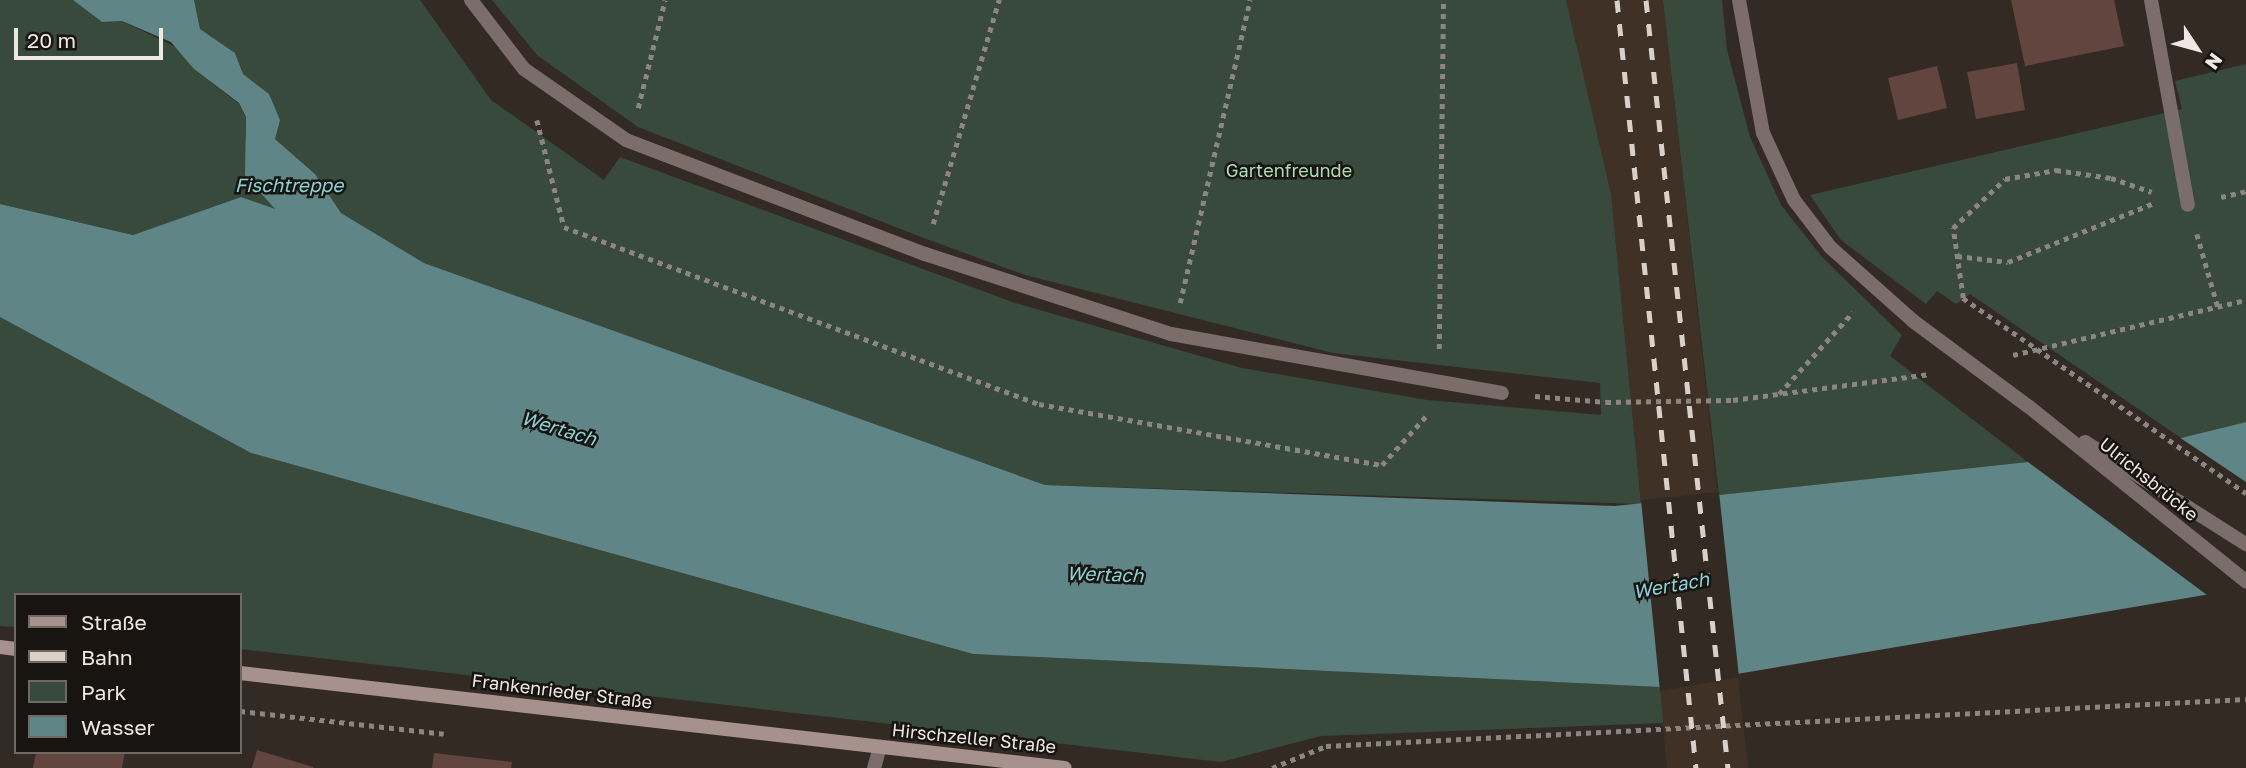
<!DOCTYPE html>
<meta charset="utf-8">
<style>
body{margin:0}
#map{position:relative;width:2246px;height:768px;overflow:hidden;background:#332b23;font-family:"Golos Text",sans-serif}
div>[style]{position:absolute}
[style*='--x']{left:calc(var(--x)*1px);top:calc(var(--y)*1px);width:calc(var(--w)*1px);rotate:calc(var(--a)*1deg)}
.built>*{inset:0;background:#3f3125}
.green>*{inset:0;background:#384a3c}
.water>*{inset:0;background:#608587}
.pier>*{inset:0;background:#332b23}
.building>*{inset:0;background:#61453e}
.path>*{height:4.5px;margin-top:-2.25px;transform-origin:0;background:repeating-linear-gradient(90deg,#8d8680 0 5px,transparent 0 10px)}
.lane>*{height:14px;margin:-7px;padding:0 7px;transform-origin:7px;border-radius:7px;background:#7b6d6a}
.street>*{height:14px;margin:-7px;padding:0 7px;transform-origin:7px;border-radius:7px;background:#7b6d6a}
.secondary>*{height:14px;margin:-7px;padding:0 7px;transform-origin:7px;border-radius:7px;background:#a7918d}
.rail>*{height:5px;margin-top:-2.5px;transform-origin:0;background:repeating-linear-gradient(90deg,#d7d0cb 0 12px,transparent 0 24px)}
.path-bridge>*{height:4.5px;margin-top:-2.25px;transform-origin:0;background:repeating-linear-gradient(90deg,#8d8680 0 5px,transparent 0 10px)}
.street-bridge>*{height:14px;margin:-7px;padding:0 7px;transform-origin:7px;border-radius:7px;background:#7b6d6a}
span{translate:-50% -50%;white-space:nowrap;text-align:center;line-height:1.15;-webkit-text-stroke:5px #181411;paint-order:stroke}
.park-label{font-size:18px;color:#aedeb9}
.street-label{font-size:18px;color:#eee8e3}
.water-label{font-size:19px;color:#8bd2d6;font-style:italic}
.legend{position:absolute;left:14px;top:593px;width:228px;height:161px;box-sizing:border-box;background:#181411;border:2px solid #6e6965;margin:0;padding:9px 12px;list-style:none;font-size:21px;color:#eee8e3}
.legend li{display:flex;align-items:center;gap:14px;height:35px}
.legend b{width:35px;border:2px solid #6e6965}
.north{position:absolute;left:2162px;top:14px;width:70px;height:70px;-webkit-text-stroke:5px #181411;paint-order:stroke;rotate:126deg;font-size:19px;font-weight:700;line-height:28px;text-align:center;color:#eee8e3}
.north::after{content:'';display:block;margin:auto;width:24px;height:32px;background:#eee8e3;clip-path:polygon(50% 0,100% 100%,50% 72%,0 100%)}
.scale{position:absolute;left:14px;top:28px;width:149px;height:32px;box-sizing:border-box;border:4px solid #eee8e3;border-top:0;padding-left:9px;font-size:21px;line-height:24px;white-space:nowrap;color:#eee8e3;-webkit-text-stroke:5px #181411;paint-order:stroke}
</style>
<div id="map">
<div class="built">
<i style="clip-path:polygon(1566px 0,1663px 0,1748px 768px,1667px 768px,1611px 194px)"></i>
</div>
<div class="green">
<i style="clip-path:polygon(0 0,73px 0,102px 22px,122px 21px,182px 50px,194px 69px,239px 104px,246px 117px,245px 135px,276px 210px,241px 197px,133px 235px,0 204px)"></i>
<i style="clip-path:polygon(194px 0,420px 0,491px 100px,604px 180px,620px 157px,1015px 303px,1242px 368px,1427px 400px,1601px 415px,1600px 383px,1333px 353px,1025px 275px,924px 238px,638px 127px,537px 55px,492px 0,1566px 0,1611px 194px,1641px 504px,1045px 485px,424px 263px,341px 213px,315px 174px,275px 139px,269px 94px,243px 74px,235px 53px,200px 29px)"></i>
<i style="clip-path:polygon(1663px 0,1722px 0,1727px 50px,1750px 137px,1781px 205px,1822px 257px,1902px 335px,1890px 356px,2028px 462px,1719px 495px)"></i>
<i style="clip-path:polygon(2246px 64px,2246px 422px,2181px 438px,1970px 294px,1956px 304px,1937px 291px,1926px 304px,1841px 240px,1810px 195px,2182px 109px,2175px 81px)"></i>
<i style="clip-path:polygon(0 317px,251px 453px,973px 654px,1660px 687px,1663px 723px,1321px 736px,1221px 762px,240px 649px,240px 595px,16px 595px,16px 627px,0 626px)"></i>
</div>
<div class="water">
<i style="clip-path:polygon(73px 0,194px 0,200px 29px,235px 53px,243px 74px,269px 94px,280px 120px,275px 139px,315px 174px,341px 213px,424px 263px,1045px 485px,1615px 506px,2028px 462px,2181px 438px,2246px 422px,2246px 588px,1660px 687px,973px 654px,251px 453px,0 317px,0 204px,133px 235px,241px 197px,275px 209px,245px 175px,246px 117px,239px 103px,194px 69px,171px 42px,122px 21px,102px 22px)"></i>
</div>
<div class="pier">
<i style="clip-path:polygon(2176px 435px,2246px 482px,2246px 592px,2211px 598px,2024px 459px)"></i>
<i style="clip-path:polygon(1719px 492px,1739px 677px,1660px 691px,1641px 500px)"></i>
</div>
<div class="building">
<i style="clip-path:polygon(2011px 0,2114px 0,2124px 46px,2025px 66px)"></i>
<i style="clip-path:polygon(2017px 63px,2025px 110px,1976px 119px,1967px 72px)"></i>
<i style="clip-path:polygon(1937px 66px,1947px 108px,1898px 120px,1888px 78px)"></i>
<i style="clip-path:polygon(257px 750px,313px 767px,313px 768px,252px 768px)"></i>
<i style="clip-path:polygon(36px 752px,125px 752px,122px 768px,33px 768px)"></i>
<i style="clip-path:polygon(434px 753px,512px 762px,511px 768px,432px 768px)"></i>
</div>
<div class="path">
<i style="--x:638;--y:108;--w:111;--a:-76"></i>
<i style="--x:537;--y:120;--w:110;--a:75.8"></i>
<i style="--x:564;--y:227;--w:507;--a:20.44"></i>
<i style="--x:1039;--y:404;--w:348;--a:10.1"></i>
<i style="--x:1382;--y:465;--w:69;--a:-48"></i>
<i style="--x:2221;--y:197;--w:26;--a:-13"></i>
<i style="--x:933;--y:224;--w:234;--a:-73.6"></i>
<i style="--x:2197;--y:234;--w:76;--a:74"></i>
<i style="--x:1957;--y:256;--w:51;--a:6.7"></i>
<i style="--x:2008;--y:262;--w:157;--a:-22"></i>
<i style="--x:1963;--y:298;--w:71;--a:-98.1"></i>
<i style="--x:1953;--y:228;--w:71;--a:-43.3"></i>
<i style="--x:2005;--y:179;--w:52;--a:-10"></i>
<i style="--x:2056;--y:170;--w:56;--a:8.3"></i>
<i style="--x:2111;--y:178;--w:43;--a:18.9"></i>
<i style="--x:1180;--y:303;--w:311;--a:-77"></i>
<i style="--x:1439;--y:349;--w:349;--a:-89.3"></i>
<i style="--x:2013;--y:355;--w:239;--a:-13.3"></i>
<i style="--x:1779;--y:394;--w:110;--a:-47.9"></i>
<i style="--x:1535;--y:396;--w:71;--a:4.8"></i>
<i style="--x:1606;--y:402;--w:127;--a:-0.9"></i>
<i style="--x:1733;--y:400;--w:199;--a:-7.5"></i>
<i style="--x:240;--y:711;--w:205;--a:6.4"></i>
<i style="--x:1272;--y:768;--w:58;--a:-22.2"></i>
<i style="--x:1326;--y:746;--w:921;--a:-2.92"></i>
</div>
<div class="lane">
<i style="--x:471;--y:0;--w:87;--a:52.5"></i>
<i style="--x:524;--y:69;--w:124;--a:34.8"></i>
<i style="--x:626;--y:140;--w:320;--a:20.9"></i>
<i style="--x:925;--y:254;--w:259;--a:18"></i>
<i style="--x:1171;--y:334;--w:336;--a:10.1"></i>
</div>
<div class="street">
<i style="--x:1739;--y:0;--w:135;--a:79.8"></i>
<i style="--x:1763;--y:133;--w:74;--a:65.2"></i>
<i style="--x:1794;--y:200;--w:59;--a:52.5"></i>
<i style="--x:1830;--y:247;--w:111;--a:41.7"></i>
<i style="--x:2151;--y:0;--w:208;--a:79.8"></i>
<i style="--x:2028;--y:406;--w:280;--a:38.8"></i>
<i style="--x:2085;--y:442;--w:191;--a:32.4"></i>
<i style="--x:874;--y:768;--w:22;--a:-74"></i>
</div>
<div class="secondary">
<i style="--x:0;--y:647;--w:16;--a:7"></i>
<i style="--x:240;--y:673;--w:830;--a:6.57"></i>
</div>
<div class="rail">
<i style="--x:1617;--y:0;--w:772;--a:84.13"></i>
<i style="--x:1646;--y:0;--w:772;--a:83.91"></i>
</div>
<div class="path-bridge">
<i style="--x:1963;--y:298;--w:344;--a:34.6"></i>
</div>
<div class="street-bridge">
<i style="--x:1913;--y:321;--w:143;--a:36.5"></i>
</div>
<div class="park-label">
<span style="left:1289px;top:170px">Gartenfreunde</span>
</div>
<div class="street-label">
<span style="left:2149px;top:479px;rotate:39deg">Ulrichsbrücke</span>
<span style="left:562px;top:691px;rotate:7deg">Frankenrieder Straße</span>
<span style="left:974px;top:738px;rotate:6deg">Hirschzeller Straße</span>
</div>
<div class="water-label">
<span style="left:289px;top:185px">Fischtreppe</span>
<span style="left:559px;top:428px;rotate:17deg">Wertach</span>
<span style="left:1105px;top:574px;rotate:2deg">Wertach</span>
<span style="left:1671px;top:585px;rotate:-10deg">Wertach</span>
</div>
<ul class="legend">
<li><b style="height:9px;background:#a7918d"></b>Straße</li>
<li><b style="height:9px;background:#d7d0cb"></b>Bahn</li>
<li><b style="height:19px;background:#384a3c"></b>Park</li>
<li><b style="height:19px;background:#608587"></b>Wasser</li>
</ul>
<div class="north">N</div>
<div class="scale">20 m</div>
</div>
